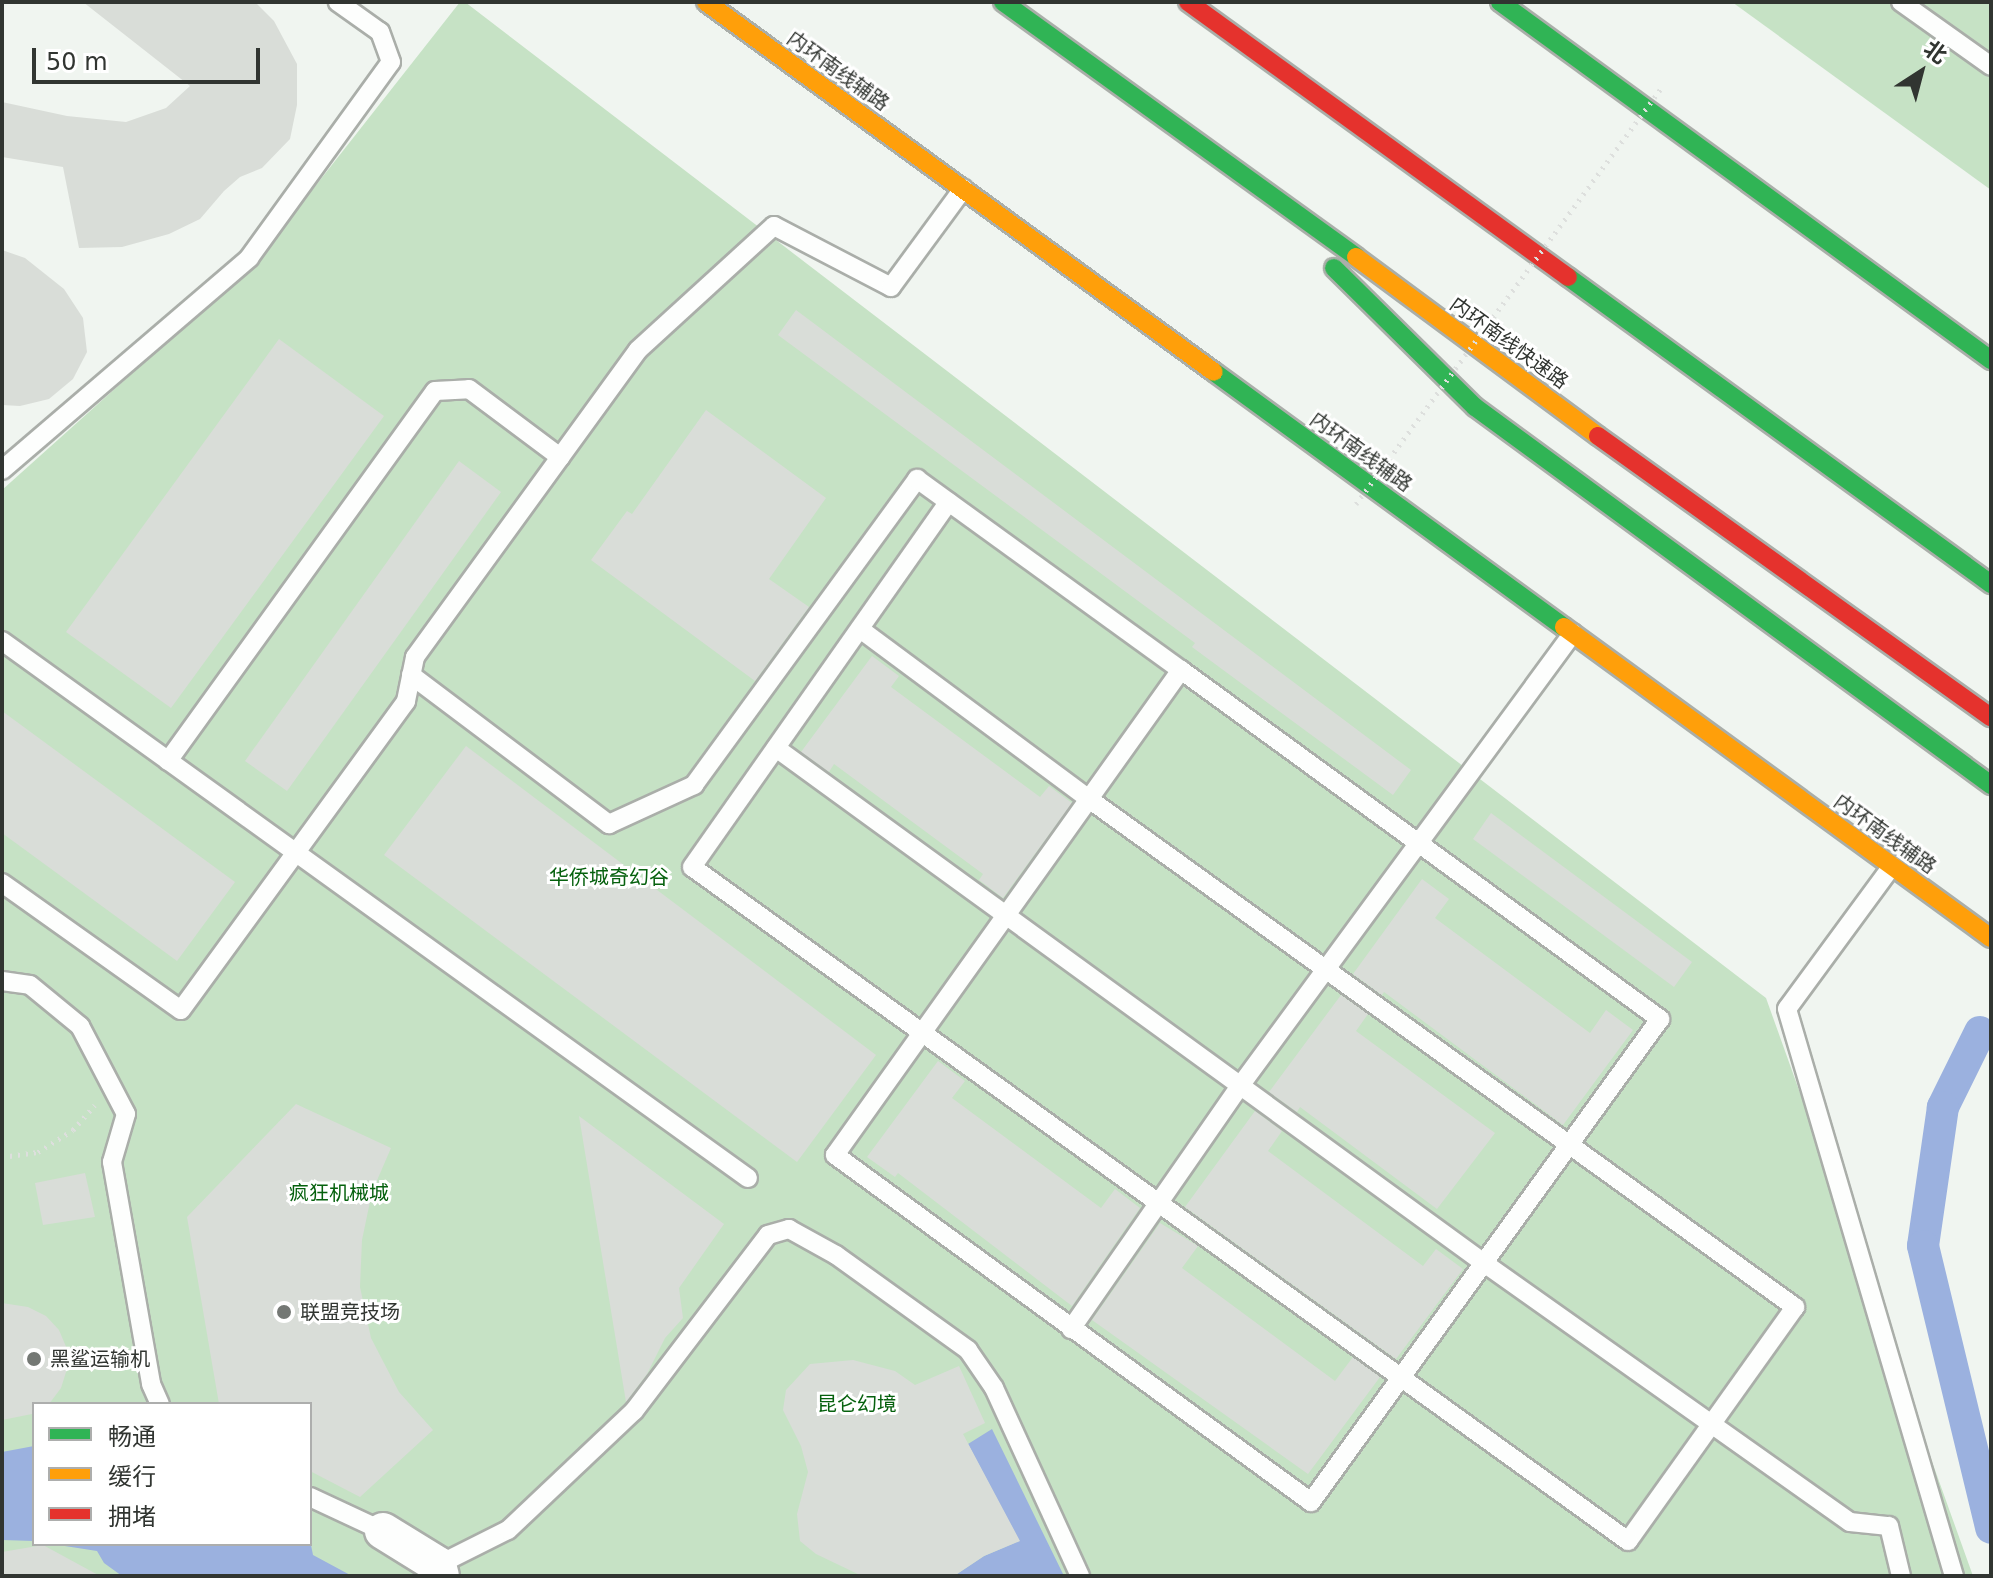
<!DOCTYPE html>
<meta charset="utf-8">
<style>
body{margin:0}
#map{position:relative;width:1993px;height:1578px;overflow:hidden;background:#f0f5f0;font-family:"DejaVu Sans","Noto Sans SC",sans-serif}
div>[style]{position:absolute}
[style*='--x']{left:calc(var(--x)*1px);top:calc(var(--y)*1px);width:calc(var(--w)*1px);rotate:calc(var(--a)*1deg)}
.green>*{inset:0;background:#c6e2c5}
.water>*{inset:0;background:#9bb1df}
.canal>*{height:32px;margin:-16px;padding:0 16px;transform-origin:16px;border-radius:16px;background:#9bb1df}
.building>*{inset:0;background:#d9ddd8}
.path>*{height:5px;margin-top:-2.5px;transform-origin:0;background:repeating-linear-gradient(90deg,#dddfdd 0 2px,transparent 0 8px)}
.roads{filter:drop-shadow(2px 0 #aaaea9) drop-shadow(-2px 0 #aaaea9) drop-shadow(0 2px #aaaea9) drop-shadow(0 -2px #aaaea9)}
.lane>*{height:18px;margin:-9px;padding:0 9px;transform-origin:9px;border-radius:9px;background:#fdfefd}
.street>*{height:36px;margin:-18px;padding:0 18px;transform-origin:18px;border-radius:18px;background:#fdfefd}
.fast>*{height:18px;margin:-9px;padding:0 9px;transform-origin:9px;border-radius:9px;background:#30b455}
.slow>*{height:18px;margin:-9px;padding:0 9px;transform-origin:9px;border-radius:9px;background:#ff9f0a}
.jam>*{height:18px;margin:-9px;padding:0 9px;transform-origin:9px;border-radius:9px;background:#e5322d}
.path-bridge>*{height:5px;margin-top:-2.5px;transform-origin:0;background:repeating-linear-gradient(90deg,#dddfdd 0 2px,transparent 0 8px)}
.dots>*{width:22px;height:22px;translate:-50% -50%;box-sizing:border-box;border:4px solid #fff;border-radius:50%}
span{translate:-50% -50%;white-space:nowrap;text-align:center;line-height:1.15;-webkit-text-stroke:6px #fff;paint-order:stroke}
.street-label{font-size:20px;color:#313531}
.park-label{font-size:20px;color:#06610e}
.poi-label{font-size:20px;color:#313531}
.left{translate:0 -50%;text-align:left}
.frame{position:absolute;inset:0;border:4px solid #313531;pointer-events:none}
.legend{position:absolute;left:32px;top:1402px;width:280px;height:144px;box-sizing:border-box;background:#fff;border:2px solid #adaead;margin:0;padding:10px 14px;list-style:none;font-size:24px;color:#313531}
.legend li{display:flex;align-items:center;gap:16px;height:40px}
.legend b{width:40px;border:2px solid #adaead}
.north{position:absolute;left:1881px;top:32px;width:80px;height:80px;-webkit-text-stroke:6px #fff;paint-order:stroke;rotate:36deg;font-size:22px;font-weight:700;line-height:32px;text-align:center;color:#313531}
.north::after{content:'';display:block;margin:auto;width:28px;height:36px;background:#313531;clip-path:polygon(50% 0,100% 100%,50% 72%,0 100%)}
.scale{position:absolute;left:32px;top:48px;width:228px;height:36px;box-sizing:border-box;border:4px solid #313531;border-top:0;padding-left:10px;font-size:24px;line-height:28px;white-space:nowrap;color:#313531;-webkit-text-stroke:6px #fff;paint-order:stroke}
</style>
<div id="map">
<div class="green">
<i style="clip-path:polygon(evenodd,460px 2px,465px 2px,1766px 998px,1973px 1576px,2px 1576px,2px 490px,254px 264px,460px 2px,34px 1404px,310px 1404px,310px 1544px,34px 1544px,34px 1404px)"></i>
<i style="clip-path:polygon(1732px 2px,1991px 2px,1991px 190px)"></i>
</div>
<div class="water">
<i style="clip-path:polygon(992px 1429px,1064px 1576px,954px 1576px,984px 1556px,1019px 1541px,968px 1444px)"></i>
<i style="clip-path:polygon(34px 1446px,34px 1541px,2px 1540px,2px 1452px)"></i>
<i style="clip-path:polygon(310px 1540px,313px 1555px,352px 1576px,122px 1576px,104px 1563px,97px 1551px,52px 1544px,310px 1544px)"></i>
</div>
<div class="canal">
<i style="--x:1980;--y:1032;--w:84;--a:116.3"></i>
<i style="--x:1943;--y:1107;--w:140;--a:98.2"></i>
<i style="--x:1923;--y:1246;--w:290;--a:76.4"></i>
</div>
<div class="building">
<i style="clip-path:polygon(83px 2px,255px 2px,274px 21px,297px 64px,297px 105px,290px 139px,262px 168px,240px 177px,224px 191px,200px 219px,169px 234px,122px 247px,79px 248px,63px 167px,2px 157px,2px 102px,67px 116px,126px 122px,166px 108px,190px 86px)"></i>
<i style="clip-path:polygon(2px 250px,25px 258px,64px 289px,83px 318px,87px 352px,73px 379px,49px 399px,20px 406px,2px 405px)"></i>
<i style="clip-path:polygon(796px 310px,1411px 770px,1393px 795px,1192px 647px,1195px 643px,778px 335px)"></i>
<i style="clip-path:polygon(279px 339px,384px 416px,171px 708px,66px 632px)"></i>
<i style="clip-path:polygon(706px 410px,826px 498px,769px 579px,809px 607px,755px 681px,591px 560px,627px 511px,632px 514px)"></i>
<i style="clip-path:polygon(459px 461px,501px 492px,287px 791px,245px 761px)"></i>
<i style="clip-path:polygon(872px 656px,899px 676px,891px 687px,1040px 797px,1049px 786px,1072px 803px,1003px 898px,979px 880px,983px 874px,834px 764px,829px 772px,801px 752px)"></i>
<i style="clip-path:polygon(2px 711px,235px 882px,177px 961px,2px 833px)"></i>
<i style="clip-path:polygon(466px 746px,876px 1055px,797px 1162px,384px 855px)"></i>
<i style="clip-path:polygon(1491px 813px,1692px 962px,1674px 987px,1473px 839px)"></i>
<i style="clip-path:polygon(1422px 879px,1449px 899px,1435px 918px,1590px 1033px,1606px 1010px,1633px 1030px,1563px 1125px,1384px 992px,1382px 995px,1353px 974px)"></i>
<i style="clip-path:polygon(1341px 995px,1368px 1014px,1356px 1031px,1495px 1133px,1437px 1209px,1300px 1107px,1297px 1112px,1269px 1092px)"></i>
<i style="clip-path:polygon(938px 1061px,965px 1081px,952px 1098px,1101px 1208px,1115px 1189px,1140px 1208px,1072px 1306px,898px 1173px,895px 1177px,867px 1157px)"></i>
<i style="clip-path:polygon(296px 1104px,391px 1148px,372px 1192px,362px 1240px,360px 1287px,371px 1338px,399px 1392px,433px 1430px,360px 1497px,310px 1471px,310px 1404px,219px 1404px,187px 1217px)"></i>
<i style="clip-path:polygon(1255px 1111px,1282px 1131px,1268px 1151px,1423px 1266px,1436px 1249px,1463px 1269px,1396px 1359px,1185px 1207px)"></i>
<i style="clip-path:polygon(579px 1116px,724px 1224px,679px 1288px,683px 1318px,665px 1338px,647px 1374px,626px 1402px)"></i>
<i style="clip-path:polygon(85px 1173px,95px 1217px,43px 1225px,35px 1183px)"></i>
<i style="clip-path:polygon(1160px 1223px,1198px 1246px,1182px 1268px,1335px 1381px,1353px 1357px,1380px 1377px,1308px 1474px,1092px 1320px)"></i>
<i style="clip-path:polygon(2px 1303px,28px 1307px,46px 1316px,59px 1330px,67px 1349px,67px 1369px,61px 1388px,49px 1404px,34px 1404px,32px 1414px,2px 1420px)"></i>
<i style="clip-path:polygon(853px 1360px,895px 1371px,915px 1385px,959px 1366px,985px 1423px,963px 1434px,1020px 1541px,984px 1556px,954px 1576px,862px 1576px,816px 1554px,800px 1541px,797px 1514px,808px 1472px,801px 1446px,783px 1410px,786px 1390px,810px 1364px)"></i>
<i style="clip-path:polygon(43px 1545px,100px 1576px,2px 1576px,2px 1552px)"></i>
</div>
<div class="path">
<i style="--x:2;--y:1157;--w:36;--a:-8"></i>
<i style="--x:38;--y:1152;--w:41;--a:-32.2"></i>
<i style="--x:73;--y:1130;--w:33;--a:-49"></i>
</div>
<div class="roads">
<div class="lane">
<i style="--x:1901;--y:2;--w:110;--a:35.4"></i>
<i style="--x:2;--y:470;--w:326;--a:-40.6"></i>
<i style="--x:249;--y:258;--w:242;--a:-54.1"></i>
<i style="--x:391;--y:62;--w:32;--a:-110"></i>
<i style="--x:380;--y:32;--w:52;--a:-144.5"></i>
<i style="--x:860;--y:629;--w:285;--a:36.6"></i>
<i style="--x:1089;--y:799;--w:870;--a:35.74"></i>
<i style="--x:1795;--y:1307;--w:287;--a:125.5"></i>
<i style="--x:1628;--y:1541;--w:1153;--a:-144.24"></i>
<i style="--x:692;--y:867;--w:446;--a:-54.9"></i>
<i style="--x:2;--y:641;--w:919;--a:35.75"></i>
<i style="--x:411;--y:675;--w:248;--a:37"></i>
<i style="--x:609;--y:824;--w:94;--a:-24.6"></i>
<i style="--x:694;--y:785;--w:379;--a:-53.9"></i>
<i style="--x:917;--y:479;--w:326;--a:35.9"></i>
<i style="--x:1181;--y:670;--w:593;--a:36.08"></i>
<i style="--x:1660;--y:1019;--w:596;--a:125.85"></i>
<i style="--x:1311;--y:1502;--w:589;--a:-143.91"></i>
<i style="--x:835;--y:1155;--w:596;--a:-54.5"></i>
<i style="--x:776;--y:748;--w:875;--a:36.03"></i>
<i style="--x:1484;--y:1263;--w:448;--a:35.3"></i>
<i style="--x:1850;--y:1522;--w:39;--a:6"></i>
<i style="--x:1889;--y:1526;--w:51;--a:76.5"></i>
<i style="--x:168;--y:761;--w:456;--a:-54.2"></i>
<i style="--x:435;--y:391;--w:34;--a:-3"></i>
<i style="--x:469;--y:389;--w:114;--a:36.8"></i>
<i style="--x:1892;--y:866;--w:177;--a:126.3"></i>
<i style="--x:1787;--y:1009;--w:591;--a:73.59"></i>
<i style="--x:2;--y:883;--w:219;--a:35.4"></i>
<i style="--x:181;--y:1010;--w:382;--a:-53.9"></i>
<i style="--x:406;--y:701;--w:45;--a:-78.4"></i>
<i style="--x:415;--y:657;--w:379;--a:-54"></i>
<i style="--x:638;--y:350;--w:184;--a:-42.4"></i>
<i style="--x:774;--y:226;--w:132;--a:27.5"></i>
<i style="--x:891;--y:287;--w:122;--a:-53.7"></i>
<i style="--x:2;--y:981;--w:28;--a:8"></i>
<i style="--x:30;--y:985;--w:65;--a:39.4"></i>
<i style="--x:80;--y:1026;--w:99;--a:62.4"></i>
<i style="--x:126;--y:1114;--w:50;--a:106.3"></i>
<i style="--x:112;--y:1162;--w:225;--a:80"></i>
<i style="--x:151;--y:1384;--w:22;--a:66"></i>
<i style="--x:1071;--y:1329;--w:296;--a:-55.2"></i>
<i style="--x:1240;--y:1086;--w:562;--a:-53.68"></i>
<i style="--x:310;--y:1497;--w:81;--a:25"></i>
<i style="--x:438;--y:1565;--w:78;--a:-26.6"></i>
<i style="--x:508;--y:1530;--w:173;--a:-43.4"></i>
<i style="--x:634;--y:1411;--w:221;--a:-52.7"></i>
<i style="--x:768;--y:1235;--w:22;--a:-16"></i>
<i style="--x:789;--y:1229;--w:54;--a:29"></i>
<i style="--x:836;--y:1255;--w:163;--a:35.7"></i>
<i style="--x:968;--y:1350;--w:46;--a:55.6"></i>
<i style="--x:994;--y:1388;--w:207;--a:65.4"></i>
</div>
<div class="street">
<i style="--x:383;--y:1531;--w:65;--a:31.7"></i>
<i style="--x:438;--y:1565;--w:11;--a:75"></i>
</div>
<div class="fast">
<i style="--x:1003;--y:2;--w:435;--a:35.8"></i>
<i style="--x:1500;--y:2;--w:608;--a:36.1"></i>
<i style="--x:1334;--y:268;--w:198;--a:44.6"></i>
<i style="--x:1475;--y:407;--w:640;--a:36.22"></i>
<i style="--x:1568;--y:277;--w:523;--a:35.97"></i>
<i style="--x:1214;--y:372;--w:433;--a:36.1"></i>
</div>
<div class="slow">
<i style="--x:706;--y:2;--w:628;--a:36.07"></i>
<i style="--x:1356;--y:257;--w:301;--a:36.5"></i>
<i style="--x:1564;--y:627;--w:528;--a:36.07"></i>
</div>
<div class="jam">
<i style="--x:1188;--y:2;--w:469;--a:35.9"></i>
<i style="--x:1598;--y:436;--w:483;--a:35.6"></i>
</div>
</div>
<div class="path-bridge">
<i style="--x:1356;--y:504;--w:517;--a:-53.73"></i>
</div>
<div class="dots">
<i style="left:284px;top:1312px;background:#747874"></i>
<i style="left:34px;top:1359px;background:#747874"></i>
</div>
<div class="street-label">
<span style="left:838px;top:71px;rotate:36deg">内环南线辅路</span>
<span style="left:1509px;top:343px;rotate:36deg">内环南线快速路</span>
<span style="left:1361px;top:452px;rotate:36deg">内环南线辅路</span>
<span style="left:1885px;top:834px;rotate:36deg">内环南线辅路</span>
</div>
<div class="park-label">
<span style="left:609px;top:877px">华侨城奇幻谷</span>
<span style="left:339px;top:1193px">疯狂机械城</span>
<span style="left:857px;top:1404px">昆仑幻境</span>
</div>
<div class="poi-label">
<span class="left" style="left:300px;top:1312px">联盟竞技场</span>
<span class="left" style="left:50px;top:1359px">黑鲨运输机</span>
</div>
<div class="frame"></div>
<ul class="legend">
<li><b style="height:10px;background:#30b455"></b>畅通</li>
<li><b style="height:10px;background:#ff9f0a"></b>缓行</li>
<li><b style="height:10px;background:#e5322d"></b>拥堵</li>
</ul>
<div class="north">北</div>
<div class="scale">50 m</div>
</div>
